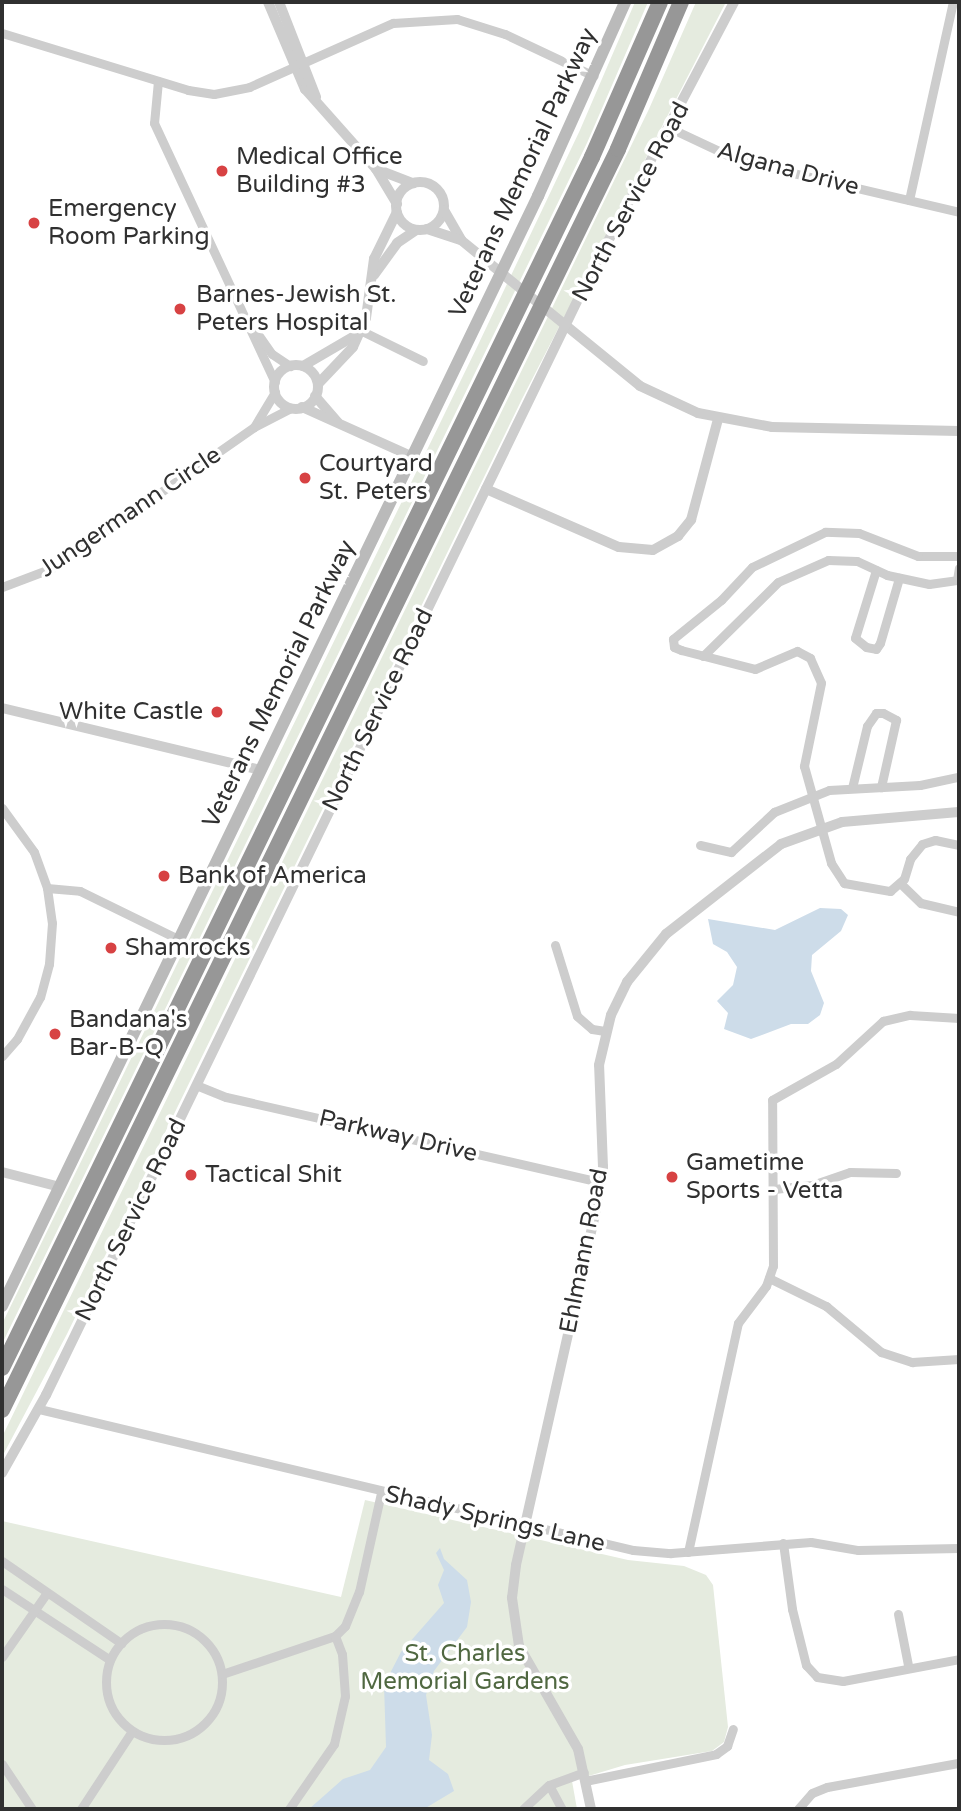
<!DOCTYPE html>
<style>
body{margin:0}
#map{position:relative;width:961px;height:1811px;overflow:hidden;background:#fff;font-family:"Varela Round",sans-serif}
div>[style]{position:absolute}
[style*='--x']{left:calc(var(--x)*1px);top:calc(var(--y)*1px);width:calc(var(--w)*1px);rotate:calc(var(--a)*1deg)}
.green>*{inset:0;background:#e5ebdf}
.water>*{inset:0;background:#cddce9}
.minor>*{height:9px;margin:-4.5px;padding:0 4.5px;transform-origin:4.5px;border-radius:4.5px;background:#cdcdcd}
.minor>.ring{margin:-4.5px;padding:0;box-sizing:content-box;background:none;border:9px solid #cdcdcd;border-radius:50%}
.tertiary>*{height:10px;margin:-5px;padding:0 5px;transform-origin:5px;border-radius:5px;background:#cdcdcd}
.tertiary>.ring{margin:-5px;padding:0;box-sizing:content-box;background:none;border:10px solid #cdcdcd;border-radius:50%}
.secondary>*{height:12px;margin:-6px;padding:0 6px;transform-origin:6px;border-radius:6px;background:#bababa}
.motorway>*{height:16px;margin:-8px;padding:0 8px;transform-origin:8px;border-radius:8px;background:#979797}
.dots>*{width:19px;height:19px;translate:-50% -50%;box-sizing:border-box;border:4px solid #fff;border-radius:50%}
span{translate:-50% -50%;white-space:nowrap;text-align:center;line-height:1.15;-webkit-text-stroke:7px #fff;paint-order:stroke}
.poi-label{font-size:24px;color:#303030}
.left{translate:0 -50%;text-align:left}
.right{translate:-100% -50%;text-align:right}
.street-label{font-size:24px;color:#303030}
.park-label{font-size:24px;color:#506841}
.frame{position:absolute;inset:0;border:4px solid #303030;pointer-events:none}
</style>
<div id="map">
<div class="green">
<i style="clip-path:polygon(635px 2px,648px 2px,587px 143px,2px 1344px,2px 1324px,478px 345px,580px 130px)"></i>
<i style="clip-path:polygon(696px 2px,726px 2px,522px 399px,67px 1334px,2px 1457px,2px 1437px,649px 109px)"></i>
<i style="clip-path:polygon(365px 1500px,628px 1560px,684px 1566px,706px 1575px,713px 1585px,728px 1727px,724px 1742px,712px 1751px,625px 1765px,572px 1781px,577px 1809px,2px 1809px,2px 1521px,341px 1597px)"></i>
</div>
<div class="water">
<i style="clip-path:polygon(820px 908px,841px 909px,848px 915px,841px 931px,812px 955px,811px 971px,824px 1003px,820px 1015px,808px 1024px,791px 1024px,751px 1039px,724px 1029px,728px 1013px,717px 1001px,733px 985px,737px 967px,727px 952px,713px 944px,708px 919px,775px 930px)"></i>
<i style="clip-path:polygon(440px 1548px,444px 1559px,467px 1580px,471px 1602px,467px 1627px,434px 1671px,426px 1695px,432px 1735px,429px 1760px,448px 1774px,454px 1791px,424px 1809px,309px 1809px,343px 1779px,370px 1770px,386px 1747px,384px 1685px,401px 1652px,444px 1603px,438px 1585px,444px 1570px,436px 1553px)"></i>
</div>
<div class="minor">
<i style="--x:2;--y:33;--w:195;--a:17"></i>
<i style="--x:188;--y:90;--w:26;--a:9"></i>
<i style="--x:214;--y:94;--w:36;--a:-11"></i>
<i style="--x:249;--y:87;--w:158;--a:-24"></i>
<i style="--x:393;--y:23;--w:64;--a:-3.6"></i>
<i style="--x:457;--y:19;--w:50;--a:17.4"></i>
<i style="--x:505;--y:34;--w:98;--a:25.3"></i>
<i style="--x:158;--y:81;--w:42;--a:95.4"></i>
<i style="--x:154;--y:123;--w:286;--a:65"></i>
<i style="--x:670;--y:128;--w:75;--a:25.2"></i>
<i style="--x:738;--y:160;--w:227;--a:13.2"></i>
<i style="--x:909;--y:200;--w:203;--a:-77.5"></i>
<i style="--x:255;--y:330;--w:29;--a:55"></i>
<i style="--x:272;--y:354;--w:22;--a:34"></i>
<i style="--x:360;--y:330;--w:70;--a:26.2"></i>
<i style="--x:254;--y:427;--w:41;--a:-59"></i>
<i style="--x:959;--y:556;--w:41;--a:180"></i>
<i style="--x:918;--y:556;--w:63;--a:-158.7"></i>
<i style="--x:859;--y:533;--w:34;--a:-178"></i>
<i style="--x:825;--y:532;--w:81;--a:154.4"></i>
<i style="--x:752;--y:567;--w:45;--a:133.2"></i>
<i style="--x:721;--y:600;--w:62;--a:140.9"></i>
<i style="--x:673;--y:639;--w:8;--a:83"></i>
<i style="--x:674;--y:647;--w:8;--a:23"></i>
<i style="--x:681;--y:650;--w:76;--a:14.4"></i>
<i style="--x:755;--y:669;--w:46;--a:-23.2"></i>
<i style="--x:797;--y:651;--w:15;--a:28"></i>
<i style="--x:810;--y:658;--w:27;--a:66"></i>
<i style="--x:821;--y:683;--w:85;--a:101.6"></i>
<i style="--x:804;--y:766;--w:101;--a:74.4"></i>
<i style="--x:831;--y:863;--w:24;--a:57"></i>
<i style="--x:844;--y:883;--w:47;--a:9.9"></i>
<i style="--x:890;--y:891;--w:18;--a:-41"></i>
<i style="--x:904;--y:879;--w:21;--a:-73"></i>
<i style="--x:910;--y:859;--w:19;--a:-51"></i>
<i style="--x:922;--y:844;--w:14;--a:-17"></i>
<i style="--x:935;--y:840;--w:25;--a:12"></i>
<i style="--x:876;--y:570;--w:71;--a:107.2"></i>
<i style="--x:855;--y:638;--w:14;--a:39"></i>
<i style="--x:866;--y:647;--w:10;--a:11"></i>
<i style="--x:876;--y:649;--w:7;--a:-56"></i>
<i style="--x:880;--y:643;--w:68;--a:-73.7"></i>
<i style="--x:2;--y:587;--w:53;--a:-20.8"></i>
<i style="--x:52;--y:568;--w:246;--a:-34.9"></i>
<i style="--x:254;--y:427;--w:42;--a:-27.2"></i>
<i style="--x:703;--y:656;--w:105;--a:-44.6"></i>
<i style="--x:778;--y:582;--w:55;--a:-23.7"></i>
<i style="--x:828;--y:560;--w:29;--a:2"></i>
<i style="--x:857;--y:561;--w:33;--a:25"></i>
<i style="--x:887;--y:575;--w:43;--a:12.1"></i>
<i style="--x:929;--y:584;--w:28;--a:-8"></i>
<i style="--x:957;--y:580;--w:12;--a:-81"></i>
<i style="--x:852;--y:788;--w:64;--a:-76.4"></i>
<i style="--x:867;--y:726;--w:16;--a:-55"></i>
<i style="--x:876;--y:713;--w:7;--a:0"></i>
<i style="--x:883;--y:713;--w:15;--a:28"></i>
<i style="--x:896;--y:720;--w:69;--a:102.6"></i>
<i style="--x:2;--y:808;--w:54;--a:54"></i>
<i style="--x:34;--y:852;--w:38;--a:70"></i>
<i style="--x:47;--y:888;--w:35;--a:82"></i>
<i style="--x:52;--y:923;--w:41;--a:94.2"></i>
<i style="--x:49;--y:964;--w:34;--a:105"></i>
<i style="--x:40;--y:997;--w:48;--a:118.7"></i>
<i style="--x:17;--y:1039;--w:23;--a:131"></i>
<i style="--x:700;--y:845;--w:32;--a:13"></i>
<i style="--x:731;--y:852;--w:59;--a:-42.9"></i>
<i style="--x:774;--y:812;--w:59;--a:-21.8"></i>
<i style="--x:829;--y:790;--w:91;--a:-3.1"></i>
<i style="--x:920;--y:785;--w:40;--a:-12"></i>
<i style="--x:900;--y:883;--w:29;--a:44"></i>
<i style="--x:921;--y:903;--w:39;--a:13"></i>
<i style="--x:47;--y:888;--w:33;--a:5"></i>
<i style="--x:80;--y:891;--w:111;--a:26.1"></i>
<i style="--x:555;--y:945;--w:74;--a:72.8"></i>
<i style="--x:577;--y:1016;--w:20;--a:41"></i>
<i style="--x:592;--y:1029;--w:13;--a:9"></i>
<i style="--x:196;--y:1085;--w:32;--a:22"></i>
<i style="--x:226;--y:1097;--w:385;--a:12.8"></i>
<i style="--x:774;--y:1189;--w:38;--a:-6"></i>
<i style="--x:812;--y:1185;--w:40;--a:-18.9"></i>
<i style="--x:850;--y:1172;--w:46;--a:1.2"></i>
<i style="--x:769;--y:1278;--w:64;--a:26.2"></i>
<i style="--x:826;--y:1306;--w:72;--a:39.9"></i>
<i style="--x:881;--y:1352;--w:33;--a:18"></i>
<i style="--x:912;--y:1362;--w:47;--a:-3.7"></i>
<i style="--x:39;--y:1409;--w:611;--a:13.35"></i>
<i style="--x:633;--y:1550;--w:38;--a:5"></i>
<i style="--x:671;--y:1553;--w:140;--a:-4.5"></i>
<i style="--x:811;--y:1542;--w:48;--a:9.7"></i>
<i style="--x:858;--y:1550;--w:101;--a:-1.1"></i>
<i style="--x:783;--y:1543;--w:67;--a:82.2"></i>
<i style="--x:792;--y:1609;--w:58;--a:76"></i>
<i style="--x:806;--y:1665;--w:16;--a:47"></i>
<i style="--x:817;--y:1677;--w:26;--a:9"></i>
<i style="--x:843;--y:1681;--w:118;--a:-10.7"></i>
<i style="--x:688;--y:1552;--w:234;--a:-77.7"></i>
<i style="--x:738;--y:1323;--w:46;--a:-52.9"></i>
<i style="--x:766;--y:1286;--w:21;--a:-71"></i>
<i style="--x:773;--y:1266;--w:166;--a:-90.3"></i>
<i style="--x:772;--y:1100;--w:73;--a:-29.4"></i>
<i style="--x:836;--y:1064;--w:64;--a:-42.5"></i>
<i style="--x:883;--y:1021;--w:28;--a:-13"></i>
<i style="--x:910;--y:1015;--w:49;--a:3.5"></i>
<i style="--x:2;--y:1561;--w:145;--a:34.6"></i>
<i style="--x:2;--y:1589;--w:129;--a:33.3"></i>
<i style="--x:898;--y:1614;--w:52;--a:78.9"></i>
<i class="ring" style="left:106px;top:1624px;width:107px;height:107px"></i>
<i style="--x:2;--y:1657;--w:77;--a:-55.1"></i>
<i style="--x:222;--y:1674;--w:119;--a:-18.6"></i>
<i style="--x:335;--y:1636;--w:14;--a:-45"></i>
<i style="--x:345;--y:1626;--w:37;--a:-68"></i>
<i style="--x:359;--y:1592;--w:101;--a:-77.5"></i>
<i style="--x:2;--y:1764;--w:54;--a:56.3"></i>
<i style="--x:585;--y:1781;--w:134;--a:-11.6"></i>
<i style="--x:716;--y:1754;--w:14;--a:-36"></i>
<i style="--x:727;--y:1746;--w:18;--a:-71"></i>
<i style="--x:549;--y:1785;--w:27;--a:62"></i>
<i style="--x:81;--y:1809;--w:93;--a:-56.8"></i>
<i style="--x:289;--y:1809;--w:79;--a:-55.3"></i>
<i style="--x:334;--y:1744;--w:49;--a:-77.1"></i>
<i style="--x:345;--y:1696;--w:42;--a:-94.1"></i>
<i style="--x:342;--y:1654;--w:19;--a:-111"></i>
<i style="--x:523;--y:1809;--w:35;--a:-43"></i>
<i style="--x:549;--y:1785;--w:37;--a:-20"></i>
<i style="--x:798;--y:1809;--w:21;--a:-49"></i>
<i style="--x:812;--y:1793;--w:16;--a:-22"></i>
<i style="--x:827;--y:1787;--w:133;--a:-10.4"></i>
</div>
<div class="tertiary">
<i style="--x:268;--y:2;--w:95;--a:67"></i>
<i style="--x:305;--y:89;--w:107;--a:48.4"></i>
<i style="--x:376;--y:169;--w:40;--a:21"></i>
<i style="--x:279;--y:2;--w:102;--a:68.7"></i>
<i style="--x:376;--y:169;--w:41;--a:59"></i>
<i class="ring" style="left:396px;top:182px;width:38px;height:38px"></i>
<i style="--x:444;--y:210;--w:34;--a:60"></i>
<i style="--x:427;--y:229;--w:36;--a:18"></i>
<i style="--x:461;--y:240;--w:231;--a:39.2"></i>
<i style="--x:640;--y:386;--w:64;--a:25"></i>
<i style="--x:698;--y:413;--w:75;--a:10.7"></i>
<i style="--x:772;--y:427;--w:187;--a:1.2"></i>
<i style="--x:374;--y:275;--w:39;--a:-54"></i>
<i style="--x:397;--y:243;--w:23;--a:-34"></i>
<i class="ring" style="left:274px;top:365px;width:34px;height:34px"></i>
<i style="--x:303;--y:366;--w:61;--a:-30.3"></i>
<i style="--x:318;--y:384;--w:51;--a:-46.6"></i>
<i style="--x:353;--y:347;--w:32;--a:-66"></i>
<i style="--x:366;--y:318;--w:60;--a:-82.3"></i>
<i style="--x:374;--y:259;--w:52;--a:-63.9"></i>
<i style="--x:315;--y:396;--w:35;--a:49"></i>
<i style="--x:302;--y:407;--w:120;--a:24.2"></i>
<i style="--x:486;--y:489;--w:145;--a:23.6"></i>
<i style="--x:619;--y:547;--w:34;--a:5"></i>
<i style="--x:653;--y:550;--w:29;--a:-29"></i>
<i style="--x:678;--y:536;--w:21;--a:-51"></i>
<i style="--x:691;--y:520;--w:105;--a:-75"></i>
<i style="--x:2;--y:708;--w:265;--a:13.5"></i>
<i style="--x:2;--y:1172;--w:60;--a:14.5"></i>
<i style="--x:2;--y:1473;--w:90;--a:-60.6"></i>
<i style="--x:46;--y:1395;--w:1236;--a:-64.1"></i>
<i style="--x:586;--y:283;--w:318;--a:-62.2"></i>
<i style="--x:591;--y:1809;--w:61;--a:-102.2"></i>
<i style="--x:578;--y:1749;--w:119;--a:-119.8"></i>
<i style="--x:519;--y:1646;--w:49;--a:-98.3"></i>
<i style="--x:512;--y:1598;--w:33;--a:-83"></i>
<i style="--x:516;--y:1565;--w:363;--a:-77.3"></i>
<i style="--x:596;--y:1211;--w:45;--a:-81"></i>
<i style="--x:603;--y:1167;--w:102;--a:-92.2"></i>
<i style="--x:599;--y:1065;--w:51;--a:-76.5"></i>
<i style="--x:611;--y:1015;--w:37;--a:-64"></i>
<i style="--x:627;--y:982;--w:62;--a:-50.9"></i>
<i style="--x:666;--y:934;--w:146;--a:-38"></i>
<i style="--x:781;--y:844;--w:65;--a:-19.8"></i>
<i style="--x:842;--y:822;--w:117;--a:-4.9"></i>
</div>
<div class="secondary">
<i style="--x:2;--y:1306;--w:1233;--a:-64.22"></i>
<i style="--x:538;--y:196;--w:213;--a:-65.8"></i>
</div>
<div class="motorway">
<i style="--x:2;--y:1368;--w:1347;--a:-64.02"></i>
<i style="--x:592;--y:157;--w:169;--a:-66.3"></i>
<i style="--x:2;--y:1410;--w:1403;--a:-63.96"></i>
<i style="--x:618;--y:149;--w:160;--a:-66.8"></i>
</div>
<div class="dots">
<i style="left:222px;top:171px;background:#d74243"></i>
<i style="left:34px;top:223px;background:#d74243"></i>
<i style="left:180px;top:309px;background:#d74243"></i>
<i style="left:305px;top:478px;background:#d74243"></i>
<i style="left:217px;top:712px;background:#d74243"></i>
<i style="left:164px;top:876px;background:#d74243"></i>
<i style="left:111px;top:948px;background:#d74243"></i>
<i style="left:55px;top:1034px;background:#d74243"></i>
<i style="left:191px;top:1175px;background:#d74243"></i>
<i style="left:672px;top:1177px;background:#d74243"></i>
</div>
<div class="poi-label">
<span class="left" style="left:236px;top:171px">Medical Office<br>Building #3</span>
<span class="left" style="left:48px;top:223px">Emergency<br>Room Parking</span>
<span class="left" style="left:196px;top:309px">Barnes-Jewish St.<br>Peters Hospital</span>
<span class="left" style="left:319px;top:478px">Courtyard<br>St. Peters</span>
<span class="right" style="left:203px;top:712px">White Castle</span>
<span class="left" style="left:178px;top:876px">Bank of America</span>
<span class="left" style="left:125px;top:948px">Shamrocks</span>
<span class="left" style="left:69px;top:1034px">Bandana's<br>Bar-B-Q</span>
<span class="left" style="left:686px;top:1177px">Gametime<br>Sports - Vetta</span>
<span class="left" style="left:205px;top:1175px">Tactical Shit</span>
</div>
<div class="street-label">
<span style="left:788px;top:169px;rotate:15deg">Algana Drive</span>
<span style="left:523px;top:173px;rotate:-65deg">Veterans Memorial Parkway</span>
<span style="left:631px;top:202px;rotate:-62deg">North Service Road</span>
<span style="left:130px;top:512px;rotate:-34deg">Jungermann Circle</span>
<span style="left:279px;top:684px;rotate:-64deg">Veterans Memorial Parkway</span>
<span style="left:378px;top:710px;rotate:-64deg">North Service Road</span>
<span style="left:398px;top:1136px;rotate:13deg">Parkway Drive</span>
<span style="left:131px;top:1220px;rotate:-64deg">North Service Road</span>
<span style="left:584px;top:1251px;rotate:-79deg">Ehlmann Road</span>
<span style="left:495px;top:1519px;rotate:13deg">Shady Springs Lane</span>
</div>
<div class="park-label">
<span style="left:465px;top:1668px">St. Charles<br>Memorial Gardens</span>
</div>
<div class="frame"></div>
</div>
